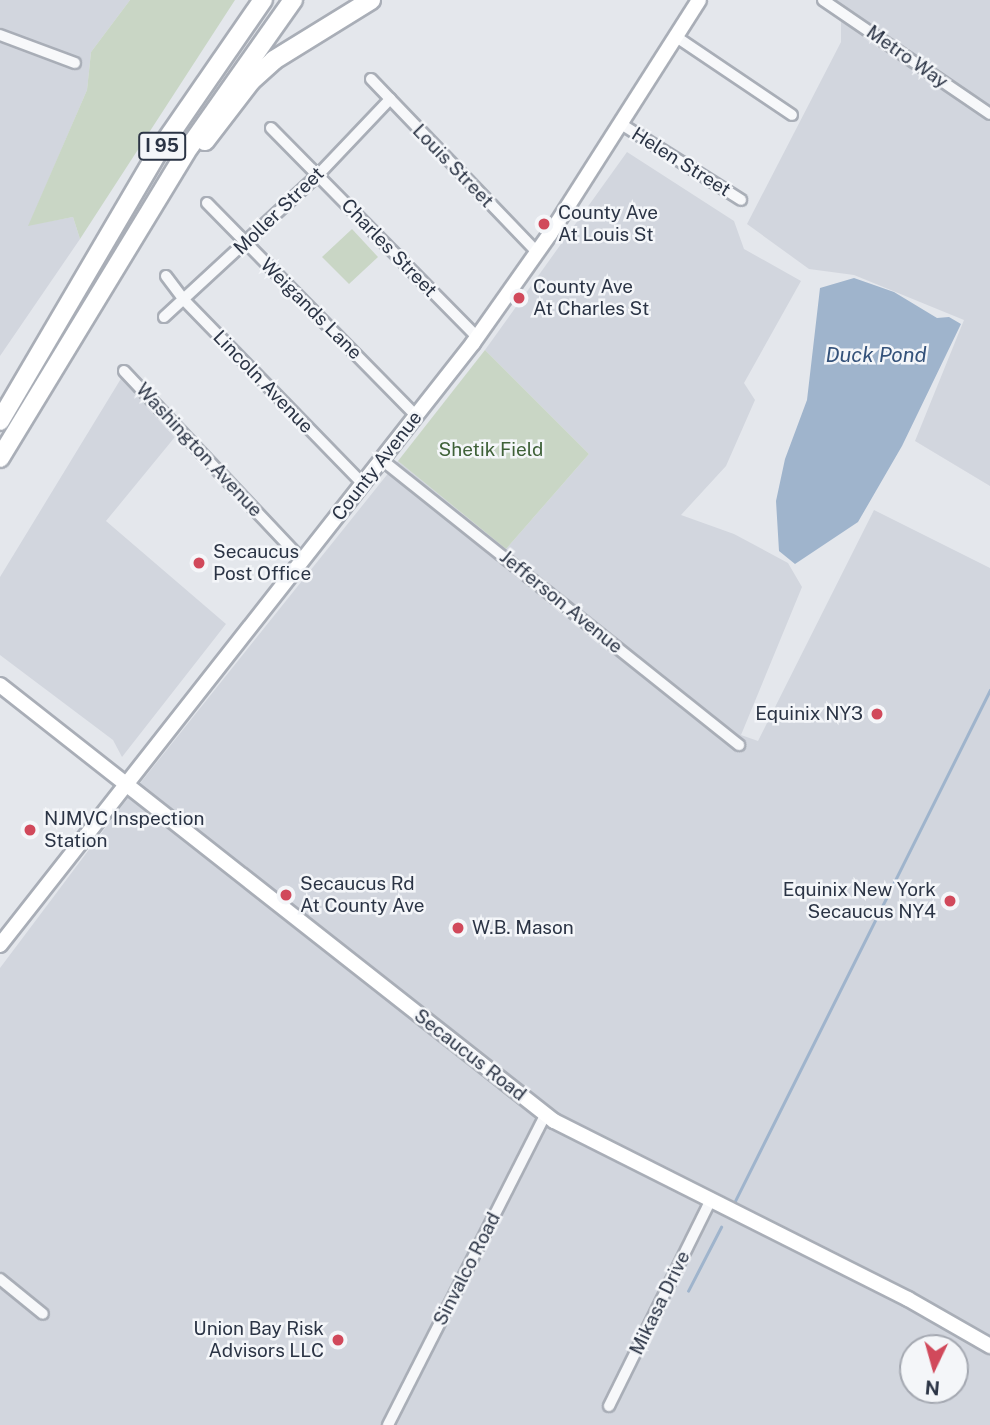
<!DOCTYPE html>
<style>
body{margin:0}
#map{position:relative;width:990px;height:1425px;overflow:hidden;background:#e4e7ec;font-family:"Public Sans",sans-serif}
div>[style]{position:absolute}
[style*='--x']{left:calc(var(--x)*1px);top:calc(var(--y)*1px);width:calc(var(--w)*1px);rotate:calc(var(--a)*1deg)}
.built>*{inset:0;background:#d2d6de}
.green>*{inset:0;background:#c9d6c5}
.water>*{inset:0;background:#9fb4cc}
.stream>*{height:2.5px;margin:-1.25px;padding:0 1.25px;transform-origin:1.25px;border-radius:1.25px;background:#9fb4cc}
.roads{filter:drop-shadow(2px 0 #a9aeb7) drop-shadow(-2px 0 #a9aeb7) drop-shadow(0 2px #a9aeb7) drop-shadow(0 -2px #a9aeb7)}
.minor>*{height:10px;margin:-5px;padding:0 5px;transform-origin:5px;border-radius:5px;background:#f7f8fa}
.major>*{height:14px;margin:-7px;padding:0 7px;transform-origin:7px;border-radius:7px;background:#fff}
.highway>*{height:18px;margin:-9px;padding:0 9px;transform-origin:9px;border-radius:9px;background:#fff}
.dots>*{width:19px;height:19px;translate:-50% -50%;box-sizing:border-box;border:4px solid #f4f6f9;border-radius:50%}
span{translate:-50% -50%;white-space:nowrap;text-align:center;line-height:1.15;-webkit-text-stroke:5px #f4f6f9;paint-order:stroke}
.shield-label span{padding:2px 5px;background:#f4f6f9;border:2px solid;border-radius:5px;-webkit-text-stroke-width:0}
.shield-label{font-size:18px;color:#2b3445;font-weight:700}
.street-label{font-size:19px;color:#2b3445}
.poi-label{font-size:19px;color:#2b3445}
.left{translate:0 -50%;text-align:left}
.right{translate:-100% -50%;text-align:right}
.park-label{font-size:19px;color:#3f6138}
.water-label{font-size:21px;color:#34527a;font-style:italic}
.north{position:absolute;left:899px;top:1334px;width:70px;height:70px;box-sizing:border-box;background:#f4f6f9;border:2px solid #a4a8b1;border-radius:50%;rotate:185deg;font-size:19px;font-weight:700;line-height:28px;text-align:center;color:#2b3445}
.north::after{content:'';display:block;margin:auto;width:24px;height:32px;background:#d1495b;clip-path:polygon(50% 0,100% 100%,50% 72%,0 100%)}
</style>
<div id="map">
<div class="built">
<i style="clip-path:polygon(0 0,130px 0,91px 52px,87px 90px,29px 225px,73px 217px,80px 239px,0 356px)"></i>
<i style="clip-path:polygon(835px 0,990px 0,990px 486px,915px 441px,964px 320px,854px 275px,809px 269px,747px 224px,841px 42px,841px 5px)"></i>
<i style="clip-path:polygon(evenodd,627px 152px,734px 221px,744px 249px,801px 281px,744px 383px,755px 400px,726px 466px,681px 515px,734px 534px,788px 563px,802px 587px,741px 735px,758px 741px,874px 510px,990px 568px,990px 1425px,0 1425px,0 968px,121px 807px,398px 461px,506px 549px,589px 454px,485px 350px,627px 152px,913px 1348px,955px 1348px,955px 1390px,913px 1390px,913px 1348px)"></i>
<i style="clip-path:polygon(125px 372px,179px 432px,106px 521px,226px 624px,122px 757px,113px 740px,0 655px,0 577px)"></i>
</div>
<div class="green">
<i style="clip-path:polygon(130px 0,235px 0,80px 239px,73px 217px,28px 226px,87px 90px,91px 52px)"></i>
<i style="clip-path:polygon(352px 229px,378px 257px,349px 284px,322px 257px)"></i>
<i style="clip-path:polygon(485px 350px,589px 454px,506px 549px,398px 461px)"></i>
</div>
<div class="water">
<i style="clip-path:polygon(854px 278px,894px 292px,937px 318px,949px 317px,961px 324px,902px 446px,858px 522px,795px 564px,779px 551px,776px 501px,785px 459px,807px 400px,820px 288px)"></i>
</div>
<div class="stream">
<i style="--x:735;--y:1201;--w:571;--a:-63.48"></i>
<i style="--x:688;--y:1291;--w:72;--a:-62.7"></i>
</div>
<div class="roads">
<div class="minor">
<i style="--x:823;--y:0;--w:202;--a:34.3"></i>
<i style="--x:0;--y:35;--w:80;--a:20.5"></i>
<i style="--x:675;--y:36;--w:141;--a:34"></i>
<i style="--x:371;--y:79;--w:240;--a:46.2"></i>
<i style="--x:621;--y:124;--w:142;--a:32.3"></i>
<i style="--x:271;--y:128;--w:293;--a:45.4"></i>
<i style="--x:207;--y:203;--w:298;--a:45.5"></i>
<i style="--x:166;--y:276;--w:31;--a:53"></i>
<i style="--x:185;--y:301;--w:255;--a:45.8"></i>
<i style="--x:164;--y:317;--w:209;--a:-42.7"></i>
<i style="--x:318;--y:175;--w:105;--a:-46.5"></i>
<i style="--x:124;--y:371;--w:261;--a:46.7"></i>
<i style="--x:382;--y:460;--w:457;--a:38.6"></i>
<i style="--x:0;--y:1279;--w:55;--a:39.1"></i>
<i style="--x:609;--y:1406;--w:230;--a:-63.7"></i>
<i style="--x:388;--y:1425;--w:349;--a:-63.1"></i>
</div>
<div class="major">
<i style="--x:0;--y:685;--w:705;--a:38.2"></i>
<i style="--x:554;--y:1121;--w:396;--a:26.7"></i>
<i style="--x:908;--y:1299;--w:95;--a:29.8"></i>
<i style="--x:0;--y:945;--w:766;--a:-51.84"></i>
<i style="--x:473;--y:343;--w:133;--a:-54.8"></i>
<i style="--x:550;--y:234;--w:277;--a:-57.5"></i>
</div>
<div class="highway">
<i style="--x:205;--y:141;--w:76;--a:-52.5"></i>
<i style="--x:251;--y:81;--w:31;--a:-42"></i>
<i style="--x:274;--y:60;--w:114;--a:-31.7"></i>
<i style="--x:0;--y:421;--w:312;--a:-59.6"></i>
<i style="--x:158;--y:152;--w:185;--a:-55.4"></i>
<i style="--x:0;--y:458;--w:365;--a:-58.7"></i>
<i style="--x:190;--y:146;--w:179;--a:-54.8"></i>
</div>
</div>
<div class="dots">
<i style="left:544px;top:224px;background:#d1495b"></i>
<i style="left:519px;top:298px;background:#d1495b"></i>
<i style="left:199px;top:563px;background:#d1495b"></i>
<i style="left:877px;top:714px;background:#d1495b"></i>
<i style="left:30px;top:830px;background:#d1495b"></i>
<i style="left:286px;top:895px;background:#d1495b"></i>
<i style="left:950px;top:901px;background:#d1495b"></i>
<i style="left:458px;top:928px;background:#d1495b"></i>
<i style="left:338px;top:1340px;background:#d1495b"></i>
</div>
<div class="shield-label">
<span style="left:162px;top:146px">I 95</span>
</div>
<div class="street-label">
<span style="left:907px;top:57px;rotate:35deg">Metro Way</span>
<span style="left:681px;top:162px;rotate:32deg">Helen Street</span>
<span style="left:453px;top:166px;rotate:46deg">Louis Street</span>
<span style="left:279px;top:211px;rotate:-44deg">Moller Street</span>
<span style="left:389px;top:248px;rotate:46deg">Charles Street</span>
<span style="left:311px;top:309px;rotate:45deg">Weigands Lane</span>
<span style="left:263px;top:382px;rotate:46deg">Lincoln Avenue</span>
<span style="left:199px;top:450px;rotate:47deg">Washington Avenue</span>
<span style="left:377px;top:466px;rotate:-52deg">County Avenue</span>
<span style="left:561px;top:602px;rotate:39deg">Jefferson Avenue</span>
<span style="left:470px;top:1055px;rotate:38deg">Secaucus Road</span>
<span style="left:467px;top:1269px;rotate:-63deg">Sinvalco Road</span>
<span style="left:660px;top:1303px;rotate:-64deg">Mikasa Drive</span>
</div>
<div class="poi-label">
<span class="left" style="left:558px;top:224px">County Ave<br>At Louis St</span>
<span class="left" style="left:533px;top:298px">County Ave<br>At Charles St</span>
<span class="left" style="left:213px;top:563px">Secaucus<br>Post Office</span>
<span class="right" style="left:863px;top:714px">Equinix NY3</span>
<span class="left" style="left:44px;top:830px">NJMVC Inspection<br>Station</span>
<span class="left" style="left:300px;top:895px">Secaucus Rd<br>At County Ave</span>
<span class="right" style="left:936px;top:901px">Equinix New York<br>Secaucus NY4</span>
<span class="left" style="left:472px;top:928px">W.B. Mason</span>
<span class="right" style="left:324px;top:1340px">Union Bay Risk<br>Advisors LLC</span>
</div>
<div class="park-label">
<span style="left:491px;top:450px">Shetik Field</span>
</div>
<div class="water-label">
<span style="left:876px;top:355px">Duck Pond</span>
</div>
<div class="north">N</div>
</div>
